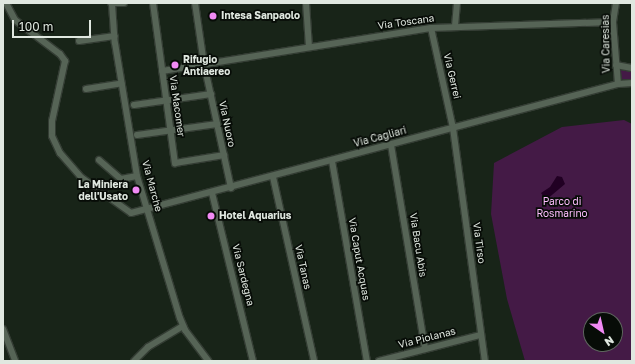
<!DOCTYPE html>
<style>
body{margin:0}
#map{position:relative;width:635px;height:364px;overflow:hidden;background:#182418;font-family:"Golos Text",sans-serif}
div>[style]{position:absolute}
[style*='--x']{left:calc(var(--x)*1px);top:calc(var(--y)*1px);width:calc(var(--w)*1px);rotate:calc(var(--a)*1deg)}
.green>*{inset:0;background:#441a46}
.water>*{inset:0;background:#210023}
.roads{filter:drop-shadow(1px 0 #343d34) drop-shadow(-1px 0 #343d34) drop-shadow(0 1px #343d34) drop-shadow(0 -1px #343d34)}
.minor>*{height:6px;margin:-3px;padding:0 3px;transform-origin:3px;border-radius:3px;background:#566456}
.dots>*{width:11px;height:11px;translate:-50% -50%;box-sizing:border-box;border:2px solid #070c07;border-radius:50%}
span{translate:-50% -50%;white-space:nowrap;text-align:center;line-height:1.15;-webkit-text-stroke:3.5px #070c07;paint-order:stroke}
.poi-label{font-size:10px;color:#e0e8e0;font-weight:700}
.left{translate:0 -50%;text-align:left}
.right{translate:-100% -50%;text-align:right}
.street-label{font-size:10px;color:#e0e8e0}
.park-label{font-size:10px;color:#febeff}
.frame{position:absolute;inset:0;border:4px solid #e0e8e0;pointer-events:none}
.north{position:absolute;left:583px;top:312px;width:40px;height:40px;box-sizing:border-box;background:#070c07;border:1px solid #5e645e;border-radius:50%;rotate:146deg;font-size:11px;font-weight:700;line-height:16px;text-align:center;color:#e0e8e0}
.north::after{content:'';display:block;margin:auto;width:14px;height:18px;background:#f18af4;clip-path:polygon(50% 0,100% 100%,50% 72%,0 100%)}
.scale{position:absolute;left:12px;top:20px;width:79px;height:18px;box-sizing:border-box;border:2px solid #e0e8e0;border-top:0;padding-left:5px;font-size:12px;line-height:14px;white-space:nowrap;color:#e0e8e0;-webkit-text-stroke:3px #070c07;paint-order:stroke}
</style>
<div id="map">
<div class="green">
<i style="clip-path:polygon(618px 66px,632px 68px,632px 79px,621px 79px)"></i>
<i style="clip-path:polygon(evenodd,624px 120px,632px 124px,632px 361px,525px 361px,507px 299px,491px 214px,494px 163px,562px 127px,624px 120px,591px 320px,615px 320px,615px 344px,591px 344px,591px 320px)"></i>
</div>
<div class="water">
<i style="clip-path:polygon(557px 176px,562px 177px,565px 184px,546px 200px,541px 193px,550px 187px)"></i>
</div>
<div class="roads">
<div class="minor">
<i style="--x:6;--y:3;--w:19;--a:62"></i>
<i style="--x:15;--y:20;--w:56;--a:37.1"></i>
<i style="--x:60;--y:54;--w:9;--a:54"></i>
<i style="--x:65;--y:61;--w:61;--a:102.2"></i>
<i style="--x:52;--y:121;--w:15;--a:90"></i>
<i style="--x:52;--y:136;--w:19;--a:65"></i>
<i style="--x:60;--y:153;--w:33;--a:49"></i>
<i style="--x:82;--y:178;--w:60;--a:35.5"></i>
<i style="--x:131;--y:213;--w:504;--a:-14.84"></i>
<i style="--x:618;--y:84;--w:14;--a:-4"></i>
<i style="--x:111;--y:3;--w:13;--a:0"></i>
<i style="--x:153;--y:3;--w:162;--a:82.2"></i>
<i style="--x:175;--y:163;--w:50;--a:-9.3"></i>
<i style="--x:195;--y:3;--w:62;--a:81.6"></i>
<i style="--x:204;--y:64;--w:127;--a:77.7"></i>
<i style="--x:306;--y:3;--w:44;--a:86.1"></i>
<i style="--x:616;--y:3;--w:19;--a:99"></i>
<i style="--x:613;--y:22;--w:62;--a:85.4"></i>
<i style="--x:112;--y:4;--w:39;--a:86"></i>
<i style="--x:115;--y:43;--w:135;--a:80.6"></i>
<i style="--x:137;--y:176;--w:148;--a:73.2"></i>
<i style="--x:180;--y:318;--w:13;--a:67"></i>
<i style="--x:185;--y:330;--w:39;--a:53"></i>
<i style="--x:455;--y:26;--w:23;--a:-85"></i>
<i style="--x:431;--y:28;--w:102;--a:77.6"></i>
<i style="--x:453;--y:128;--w:235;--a:82.2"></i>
<i style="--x:79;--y:41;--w:36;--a:-8"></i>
<i style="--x:616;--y:65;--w:16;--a:11"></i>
<i style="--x:162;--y:71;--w:272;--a:-9.1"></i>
<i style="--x:431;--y:28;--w:182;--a:-1.9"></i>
<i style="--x:86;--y:89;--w:36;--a:-9"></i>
<i style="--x:134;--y:105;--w:78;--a:-8.1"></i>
<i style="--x:137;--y:135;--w:81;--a:-7.8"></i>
<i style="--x:391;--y:145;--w:207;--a:80.5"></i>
<i style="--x:99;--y:160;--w:29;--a:41"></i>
<i style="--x:121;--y:179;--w:16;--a:-11"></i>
<i style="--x:332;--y:161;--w:203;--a:80.1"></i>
<i style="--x:273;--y:177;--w:189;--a:77.4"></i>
<i style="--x:212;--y:193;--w:173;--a:76.3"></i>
<i style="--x:3;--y:329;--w:34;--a:69"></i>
<i style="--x:134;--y:361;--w:20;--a:-45"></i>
<i style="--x:148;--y:347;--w:41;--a:-31"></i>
<i style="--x:379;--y:361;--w:104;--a:-14.4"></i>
</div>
</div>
<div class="dots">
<i style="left:213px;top:16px;background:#f18af4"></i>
<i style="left:175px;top:65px;background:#f18af4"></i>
<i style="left:136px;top:190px;background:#f18af4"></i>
<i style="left:211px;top:216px;background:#f18af4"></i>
</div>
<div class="poi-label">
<span class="left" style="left:221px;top:16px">Intesa Sanpaolo</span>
<span class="left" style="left:183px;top:65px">Rifugio<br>Antiaereo</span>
<span class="right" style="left:128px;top:190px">La Miniera<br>dell'Usato</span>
<span class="left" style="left:219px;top:216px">Hotel Aquarius</span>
</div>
<div class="street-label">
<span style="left:406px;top:22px;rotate:-8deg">Via Toscana</span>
<span style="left:606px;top:44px;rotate:-91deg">Via Caresias</span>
<span style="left:452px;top:76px;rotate:77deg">Via Gerrei</span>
<span style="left:177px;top:106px;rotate:82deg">Via Macomer</span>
<span style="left:227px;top:124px;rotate:78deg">Via Nuoro</span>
<span style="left:380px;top:137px;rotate:-15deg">Via Cagliari</span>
<span style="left:152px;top:186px;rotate:75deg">Via Marche</span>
<span style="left:479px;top:243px;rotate:82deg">Via Tirso</span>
<span style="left:418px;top:245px;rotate:81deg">Via Bacu Abis</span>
<span style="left:359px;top:259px;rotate:80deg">Via Caput Acquas</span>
<span style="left:303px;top:267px;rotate:78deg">Via Tanas</span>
<span style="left:243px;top:275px;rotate:76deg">Via Sardegna</span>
<span style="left:427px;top:338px;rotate:-14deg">Via Piolanas</span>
</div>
<div class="park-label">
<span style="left:562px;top:207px">Parco di<br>Rosmarino</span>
</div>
<div class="frame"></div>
<div class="north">N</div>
<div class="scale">100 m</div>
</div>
